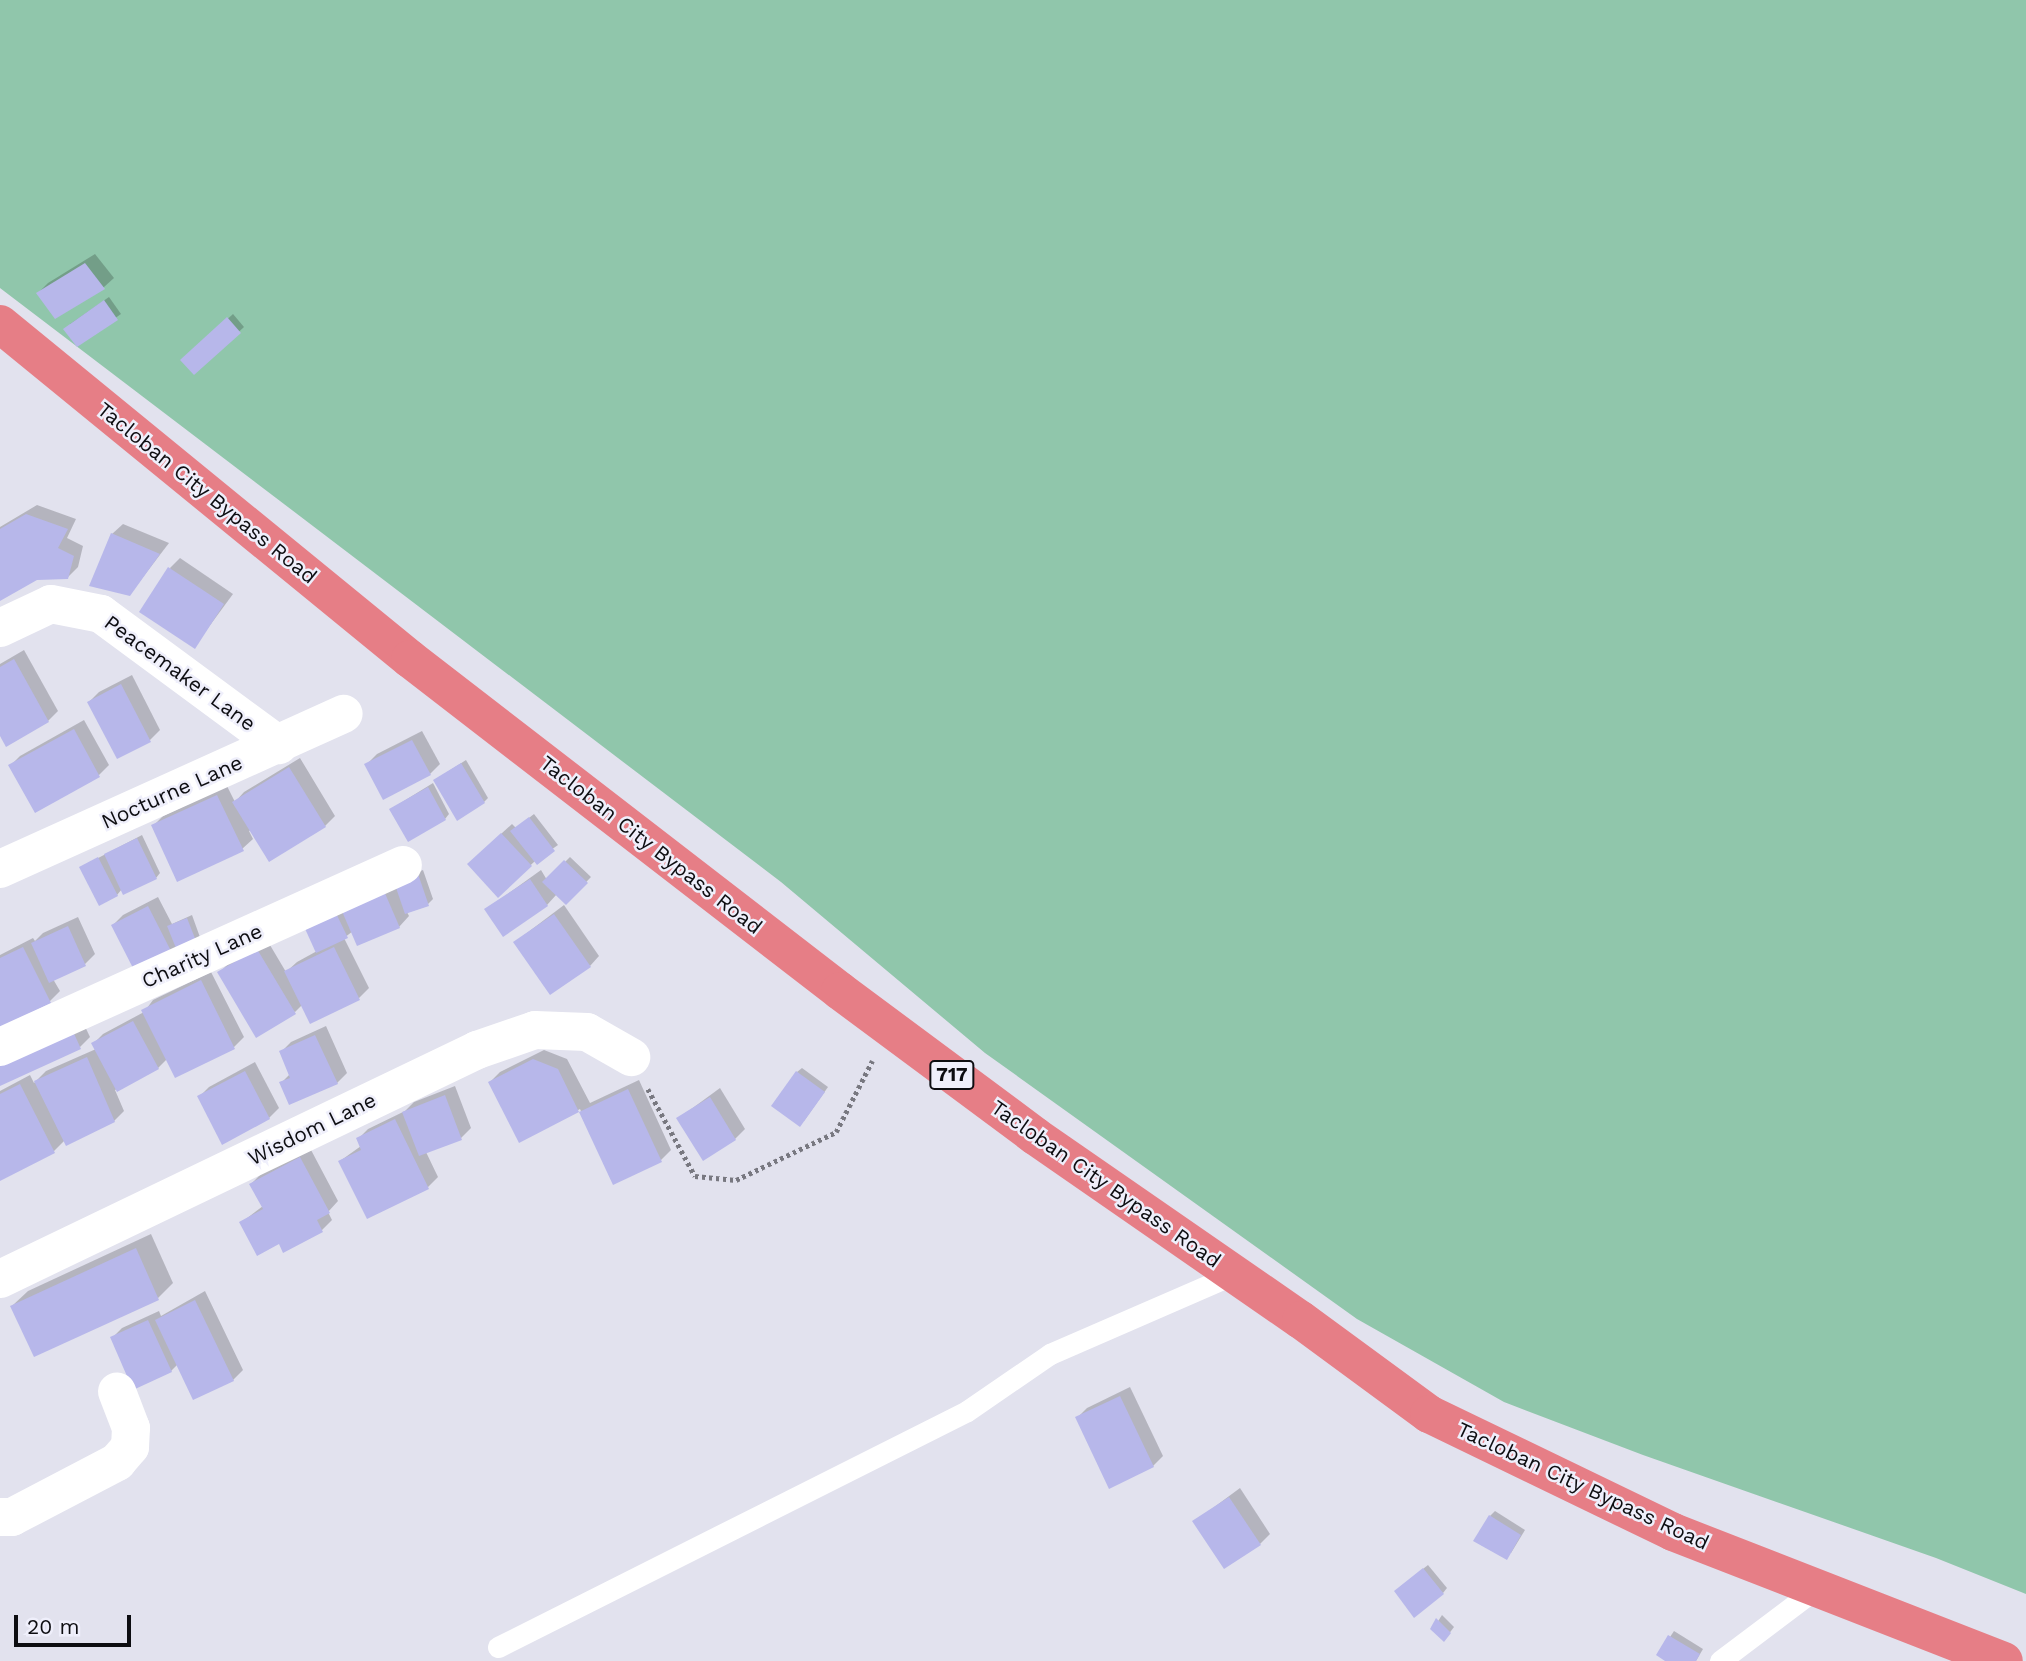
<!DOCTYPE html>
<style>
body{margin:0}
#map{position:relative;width:2026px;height:1661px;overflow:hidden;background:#e2e2ee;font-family:"Work Sans",sans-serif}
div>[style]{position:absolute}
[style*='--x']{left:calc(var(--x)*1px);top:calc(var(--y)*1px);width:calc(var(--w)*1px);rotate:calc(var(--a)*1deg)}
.green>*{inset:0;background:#90c6ab}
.shadow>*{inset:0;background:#0003}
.building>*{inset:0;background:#b7b7ea}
.path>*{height:4.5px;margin-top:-2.25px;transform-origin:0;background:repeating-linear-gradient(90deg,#787880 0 3.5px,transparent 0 7px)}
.service>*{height:21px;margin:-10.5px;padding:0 10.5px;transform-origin:10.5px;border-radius:10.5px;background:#fff}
.minor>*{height:38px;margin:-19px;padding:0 19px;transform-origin:19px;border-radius:19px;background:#fff}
.trunk>*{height:38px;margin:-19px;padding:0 19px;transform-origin:19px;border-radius:19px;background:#e67e86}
span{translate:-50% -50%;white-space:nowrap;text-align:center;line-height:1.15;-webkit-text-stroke:5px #efeffb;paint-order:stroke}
.shield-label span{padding:2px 5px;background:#efeffb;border:2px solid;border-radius:5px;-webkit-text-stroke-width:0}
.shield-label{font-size:19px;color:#0d0d11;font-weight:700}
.street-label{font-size:21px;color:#0d0d11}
.scale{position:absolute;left:14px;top:1615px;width:117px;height:32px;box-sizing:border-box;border:4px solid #0d0d11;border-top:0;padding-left:9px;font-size:21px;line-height:24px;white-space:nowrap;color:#0d0d11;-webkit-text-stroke:5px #efeffb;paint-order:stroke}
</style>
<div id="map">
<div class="green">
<i style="clip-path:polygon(0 0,2026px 0,2026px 1594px,1936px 1558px,1643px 1455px,1504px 1402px,1357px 1319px,985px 1053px,781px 882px,0 288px)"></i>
</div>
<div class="shadow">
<i style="clip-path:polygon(95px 254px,114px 278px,104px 287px,55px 317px,38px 293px,48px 283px)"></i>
<i style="clip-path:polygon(109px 297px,121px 314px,77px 345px,70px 324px)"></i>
<i style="clip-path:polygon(233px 314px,244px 327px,194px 373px,183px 360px)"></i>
<i style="clip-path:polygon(37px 505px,76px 519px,67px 538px,83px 546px,78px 567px,68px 577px,36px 579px,0 599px,0 527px)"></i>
<i style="clip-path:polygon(123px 524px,169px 543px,130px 594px,112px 534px)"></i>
<i style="clip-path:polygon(180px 558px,233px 594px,194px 647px,170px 568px)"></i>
<i style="clip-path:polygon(24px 650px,58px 711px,48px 721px,0 733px,0 664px)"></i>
<i style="clip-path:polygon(132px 675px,160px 730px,150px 740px,118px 757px,89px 702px,99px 692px)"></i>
<i style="clip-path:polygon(84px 720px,109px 765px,99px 775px,10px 766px,20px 756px)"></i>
<i style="clip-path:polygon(422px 731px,440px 764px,430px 774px,367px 764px,377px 754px)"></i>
<i style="clip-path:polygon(300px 758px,335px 816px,325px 826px,269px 860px,251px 830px,249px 831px,253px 839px,242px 849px,153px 826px,163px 816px,227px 786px,235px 802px,244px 792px)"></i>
<i style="clip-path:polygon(466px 760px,488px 798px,484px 802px,435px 780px)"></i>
<i style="clip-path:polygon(433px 783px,449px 814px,445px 819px,391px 809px)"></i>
<i style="clip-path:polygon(534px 814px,558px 845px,535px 861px,499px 895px,479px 854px,512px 824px,516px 828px)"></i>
<i style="clip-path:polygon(142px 835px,160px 873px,156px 878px,122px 889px,117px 895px,81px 867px)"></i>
<i style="clip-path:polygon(570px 857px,591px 877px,566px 903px,557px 894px,547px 905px,487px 909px,541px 870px,547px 880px)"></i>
<i style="clip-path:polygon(423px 870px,433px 899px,428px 904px,407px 912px,409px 916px,399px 927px,353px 931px,344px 938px,369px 988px,359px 998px,311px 1022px,302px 1005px,295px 1012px,219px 973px,229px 963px,267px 940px,286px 972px,297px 962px,317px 951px,304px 922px)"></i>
<i style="clip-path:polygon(158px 897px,172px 924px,192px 915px,201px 940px,171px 951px,113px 925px,123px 915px)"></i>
<i style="clip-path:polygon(564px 905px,599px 956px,590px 966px,515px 942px)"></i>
<i style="clip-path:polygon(78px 917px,95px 954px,85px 964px,53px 979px,60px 991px,50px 1001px,0 1026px,0 955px,33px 938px,35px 941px,43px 933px)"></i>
<i style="clip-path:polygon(211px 972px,244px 1037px,234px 1047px,167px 1059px,158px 1068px,115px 1090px,124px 1111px,114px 1121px,65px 1140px,54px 1151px,0 1177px,0 1091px,30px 1075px,34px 1083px,46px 1071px,96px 1049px,93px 1044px,103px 1034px,144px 1012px,153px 1000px)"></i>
<i style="clip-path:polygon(81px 1018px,90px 1037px,80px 1047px,0 1084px)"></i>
<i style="clip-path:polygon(326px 1026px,347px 1073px,337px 1083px,281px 1083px,290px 1074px,281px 1052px,291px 1042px)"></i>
<i style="clip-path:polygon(544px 1050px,567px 1059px,590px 1103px,639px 1080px,671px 1150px,661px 1160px,613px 1183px,580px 1109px,519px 1141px,490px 1082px,500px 1072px)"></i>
<i style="clip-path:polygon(255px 1062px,279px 1108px,269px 1118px,199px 1097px,209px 1087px)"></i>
<i style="clip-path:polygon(802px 1068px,828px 1087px,804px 1121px,797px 1072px)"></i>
<i style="clip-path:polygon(455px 1086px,471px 1128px,461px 1138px,426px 1152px,438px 1177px,428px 1187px,367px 1217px,340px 1161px,361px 1146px,358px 1139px,368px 1129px,405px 1111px,414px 1102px)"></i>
<i style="clip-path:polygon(720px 1088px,745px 1129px,735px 1139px,679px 1118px)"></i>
<i style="clip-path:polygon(310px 1148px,338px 1201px,328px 1212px,332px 1220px,322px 1230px,284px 1251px,279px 1242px,242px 1222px,263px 1206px,251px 1184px,261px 1174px)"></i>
<i style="clip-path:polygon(151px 1234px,173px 1283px,158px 1298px,12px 1306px,28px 1291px)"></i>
<i style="clip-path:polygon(205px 1291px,243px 1370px,233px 1380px,178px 1364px,171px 1371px,112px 1338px,122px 1328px,159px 1311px,161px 1316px)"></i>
<i style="clip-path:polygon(1130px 1387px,1163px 1456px,1153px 1466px,1077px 1418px,1087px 1408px)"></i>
<i style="clip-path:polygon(1240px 1488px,1270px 1534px,1260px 1544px,1194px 1522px)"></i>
<i style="clip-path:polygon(1495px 1511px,1525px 1530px,1511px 1553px,1490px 1516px)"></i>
<i style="clip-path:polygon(1428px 1565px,1447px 1588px,1443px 1593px,1400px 1587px)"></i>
<i style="clip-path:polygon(1442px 1615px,1454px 1627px,1448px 1635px,1433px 1629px)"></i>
<i style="clip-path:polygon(1674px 1631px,1703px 1649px,1696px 1661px,1669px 1661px,1658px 1655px)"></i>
</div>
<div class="building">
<i style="clip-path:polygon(85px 263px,105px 289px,55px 319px,36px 293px)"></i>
<i style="clip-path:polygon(104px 300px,118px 320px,77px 347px,63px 329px)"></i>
<i style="clip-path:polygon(227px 317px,241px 333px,194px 375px,180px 360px)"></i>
<i style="clip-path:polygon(26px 514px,68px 529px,58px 548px,74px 556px,68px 579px,37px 580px,0 601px,0 529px)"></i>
<i style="clip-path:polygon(111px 533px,160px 554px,130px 596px,89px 586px)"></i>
<i style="clip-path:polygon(168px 567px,224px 604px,195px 649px,139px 612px)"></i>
<i style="clip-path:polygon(14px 659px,49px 722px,6px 747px,0 736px,0 667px)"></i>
<i style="clip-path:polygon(121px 684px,151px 742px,117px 759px,87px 702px)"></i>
<i style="clip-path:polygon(74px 729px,100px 777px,35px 813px,8px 765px)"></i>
<i style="clip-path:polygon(412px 740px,431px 775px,383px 800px,364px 764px)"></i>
<i style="clip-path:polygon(461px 763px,485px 803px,457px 821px,433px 780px)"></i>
<i style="clip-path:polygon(289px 767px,326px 827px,269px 862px,232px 802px)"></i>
<i style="clip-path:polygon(428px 787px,446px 820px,408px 842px,389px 809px)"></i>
<i style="clip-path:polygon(217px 795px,244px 851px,177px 882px,151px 825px)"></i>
<i style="clip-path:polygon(529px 817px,555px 851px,537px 865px,510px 831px)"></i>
<i style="clip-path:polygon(501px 833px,532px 866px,498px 898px,467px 864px)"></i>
<i style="clip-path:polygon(137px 838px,157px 879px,123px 895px,104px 854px)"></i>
<i style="clip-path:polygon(98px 857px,118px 896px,99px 906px,79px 867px)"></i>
<i style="clip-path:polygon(564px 860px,588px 883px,566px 905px,542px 882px)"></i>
<i style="clip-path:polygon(418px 874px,429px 906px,405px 914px,394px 882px)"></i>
<i style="clip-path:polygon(530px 879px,548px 906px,503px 937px,484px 909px)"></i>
<i style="clip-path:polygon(384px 891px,400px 928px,357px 946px,341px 909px)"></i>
<i style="clip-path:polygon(148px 906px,172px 953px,135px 972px,111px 925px)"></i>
<i style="clip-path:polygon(333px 907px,348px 938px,316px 953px,302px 922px)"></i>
<i style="clip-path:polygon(554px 914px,591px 967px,550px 995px,513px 942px)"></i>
<i style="clip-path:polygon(187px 918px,198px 946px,178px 953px,167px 926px)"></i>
<i style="clip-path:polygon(68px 926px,86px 966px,49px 983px,31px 943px)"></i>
<i style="clip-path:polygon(23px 947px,51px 1003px,0 1028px,0 958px)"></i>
<i style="clip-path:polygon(334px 947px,360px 1000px,310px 1024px,284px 971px)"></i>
<i style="clip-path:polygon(257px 949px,296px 1014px,256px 1038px,217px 972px)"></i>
<i style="clip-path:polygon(201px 980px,235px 1049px,175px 1078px,141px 1010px)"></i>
<i style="clip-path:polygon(133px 1021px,159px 1069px,117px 1092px,91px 1043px)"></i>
<i style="clip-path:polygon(71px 1027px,81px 1049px,0 1086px,0 1060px)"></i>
<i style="clip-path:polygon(315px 1035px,338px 1084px,289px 1105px,279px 1082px,290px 1078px,279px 1051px)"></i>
<i style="clip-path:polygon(87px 1057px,115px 1122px,66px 1146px,34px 1081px)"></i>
<i style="clip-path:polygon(533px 1059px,558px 1069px,579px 1112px,519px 1143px,488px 1082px)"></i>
<i style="clip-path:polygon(245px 1071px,270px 1119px,222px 1145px,197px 1096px)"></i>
<i style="clip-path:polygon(796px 1071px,825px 1092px,800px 1127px,771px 1106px)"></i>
<i style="clip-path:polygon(20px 1084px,55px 1153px,0 1181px,0 1094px)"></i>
<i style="clip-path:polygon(628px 1089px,662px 1162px,613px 1185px,579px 1112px)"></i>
<i style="clip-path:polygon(445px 1095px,462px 1140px,419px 1156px,402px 1112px)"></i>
<i style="clip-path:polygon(710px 1097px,736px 1140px,703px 1161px,676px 1118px)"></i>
<i style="clip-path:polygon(395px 1119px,429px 1189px,367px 1219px,338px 1161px,361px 1150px,356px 1138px)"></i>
<i style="clip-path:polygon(300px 1157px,330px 1213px,317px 1220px,323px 1232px,283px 1253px,279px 1244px,257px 1256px,239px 1222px,263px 1209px,249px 1184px)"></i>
<i style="clip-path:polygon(136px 1248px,159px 1300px,34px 1357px,10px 1306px)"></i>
<i style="clip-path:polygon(195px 1300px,234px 1381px,193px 1400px,155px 1320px)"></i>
<i style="clip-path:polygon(148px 1320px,172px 1372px,133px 1390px,110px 1337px)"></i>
<i style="clip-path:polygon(1120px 1396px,1154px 1467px,1109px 1489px,1075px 1417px)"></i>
<i style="clip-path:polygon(1229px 1497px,1261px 1545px,1224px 1569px,1192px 1521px)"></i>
<i style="clip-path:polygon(1489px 1515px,1521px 1535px,1507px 1560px,1473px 1541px)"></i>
<i style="clip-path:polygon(1423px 1568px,1444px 1594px,1414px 1618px,1394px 1591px)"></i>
<i style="clip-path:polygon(1436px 1618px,1451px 1633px,1444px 1642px,1430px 1629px)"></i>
<i style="clip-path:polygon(1668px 1635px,1700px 1654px,1696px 1661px,1665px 1661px,1656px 1655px)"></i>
</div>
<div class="path">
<i style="--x:648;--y:1089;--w:99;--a:61.6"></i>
<i style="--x:695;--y:1176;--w:41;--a:5.6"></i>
<i style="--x:736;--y:1180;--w:111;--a:-25.6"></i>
<i style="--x:836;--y:1132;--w:80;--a:-63.1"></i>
</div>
<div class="service">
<i style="--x:498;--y:1647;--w:525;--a:-26.71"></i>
<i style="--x:967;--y:1411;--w:101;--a:-34.5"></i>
<i style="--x:1050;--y:1354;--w:201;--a:-23.5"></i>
<i style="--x:1720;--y:1661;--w:121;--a:-37"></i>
</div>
<div class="minor">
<i style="--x:0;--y:628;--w:56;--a:-25.2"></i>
<i style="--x:51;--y:604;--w:51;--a:11.3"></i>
<i style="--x:101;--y:614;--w:221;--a:36.4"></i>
<i style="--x:0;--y:869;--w:377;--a:-24.3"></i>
<i style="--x:0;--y:1047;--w:442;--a:-24.3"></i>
<i style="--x:0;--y:1279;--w:529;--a:-25.64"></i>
<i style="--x:477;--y:1050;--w:61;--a:-19"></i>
<i style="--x:535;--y:1030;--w:52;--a:2.2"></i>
<i style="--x:587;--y:1032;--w:51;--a:29.6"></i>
<i style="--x:0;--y:1517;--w:12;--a:0"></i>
<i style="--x:12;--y:1517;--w:119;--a:-27.6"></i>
<i style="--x:117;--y:1462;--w:20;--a:-49"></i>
<i style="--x:130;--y:1447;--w:19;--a:-87"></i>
<i style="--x:131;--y:1428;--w:39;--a:-111"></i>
</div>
<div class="trunk">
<i style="--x:0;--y:324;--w:529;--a:39.25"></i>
<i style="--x:410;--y:659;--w:543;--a:37.67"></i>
<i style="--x:840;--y:991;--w:243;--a:36.6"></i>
<i style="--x:1035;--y:1136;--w:323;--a:34.7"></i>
<i style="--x:1301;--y:1320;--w:159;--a:36.3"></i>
<i style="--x:1429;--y:1414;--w:271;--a:25.8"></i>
<i style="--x:1673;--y:1532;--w:355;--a:21.3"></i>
</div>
<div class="shield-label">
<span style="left:952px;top:1075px">717</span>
</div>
<div class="street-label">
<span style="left:207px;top:493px;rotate:39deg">Tacloban City Bypass Road</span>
<span style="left:180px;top:673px;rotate:36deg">Peacemaker Lane</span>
<span style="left:172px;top:792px;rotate:-24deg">Nocturne Lane</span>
<span style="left:651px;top:845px;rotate:38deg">Tacloban City Bypass Road</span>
<span style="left:202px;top:956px;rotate:-24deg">Charity Lane</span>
<span style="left:312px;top:1129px;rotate:-26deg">Wisdom Lane</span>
<span style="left:1106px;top:1184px;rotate:35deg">Tacloban City Bypass Road</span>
<span style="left:1583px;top:1486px;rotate:25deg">Tacloban City Bypass Road</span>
</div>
<div class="scale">20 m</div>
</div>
